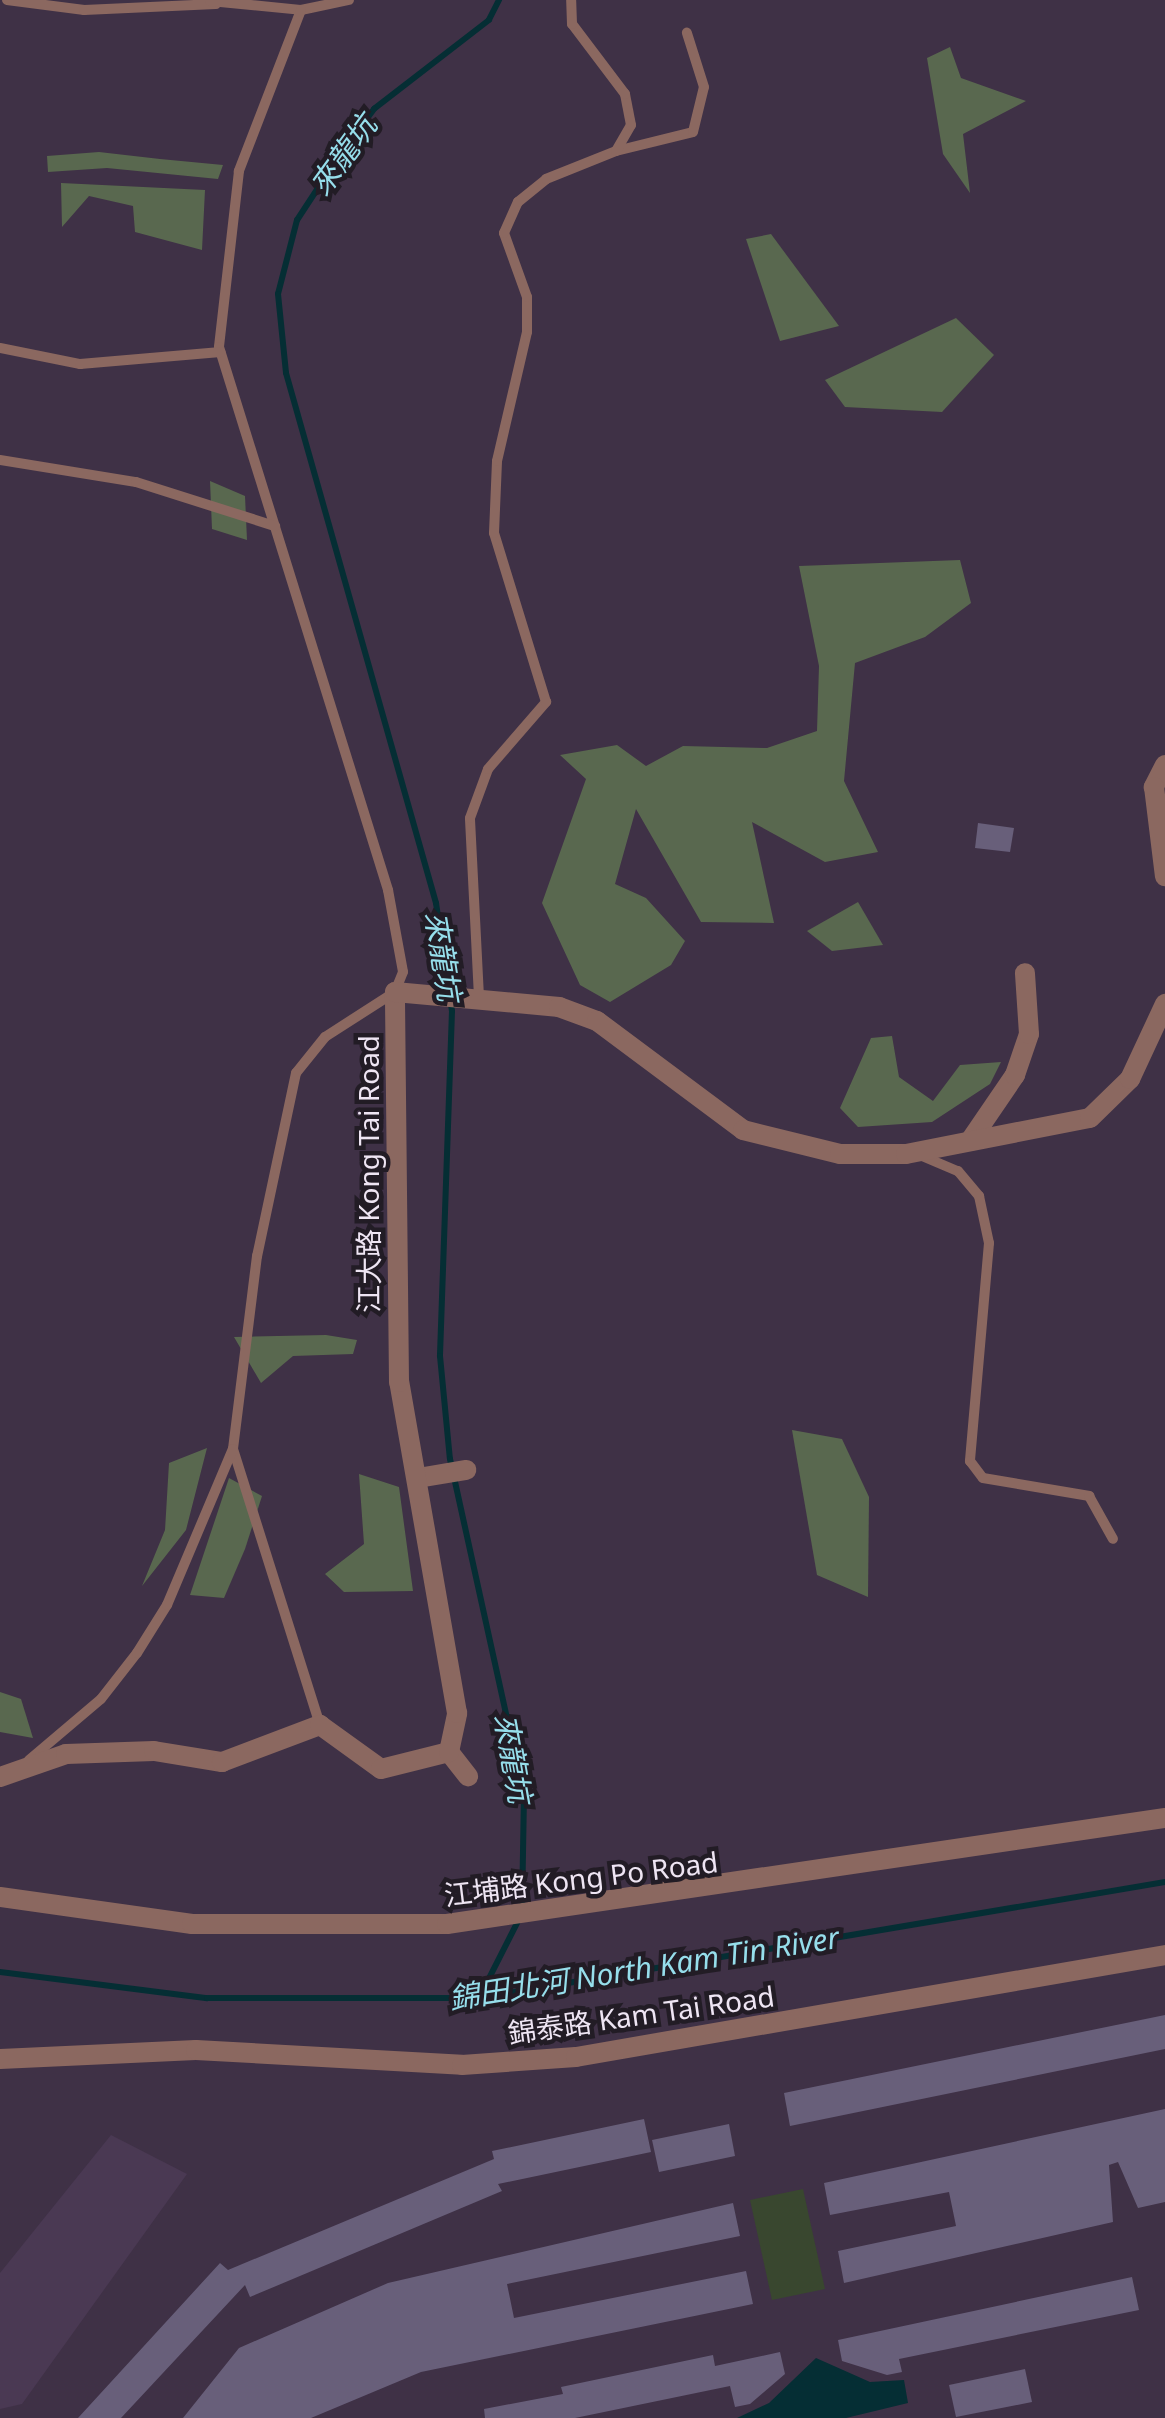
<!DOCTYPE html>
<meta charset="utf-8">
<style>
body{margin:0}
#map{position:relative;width:1165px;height:2418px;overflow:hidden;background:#3f3146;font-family:"Noto Sans","Noto Sans TC",sans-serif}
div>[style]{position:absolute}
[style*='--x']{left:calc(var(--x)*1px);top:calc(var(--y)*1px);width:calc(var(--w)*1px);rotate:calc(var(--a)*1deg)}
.built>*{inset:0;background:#4a3953}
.green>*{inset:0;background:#39472f}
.forest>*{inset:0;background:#59684f}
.water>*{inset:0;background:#052e34}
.stream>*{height:6px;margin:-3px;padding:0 3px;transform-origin:3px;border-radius:3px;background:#052e34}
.building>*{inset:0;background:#685f7a}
.lane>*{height:10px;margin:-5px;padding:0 5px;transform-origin:5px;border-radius:5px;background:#8b6860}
.street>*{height:20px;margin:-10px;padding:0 10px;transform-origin:10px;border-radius:10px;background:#8b6860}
span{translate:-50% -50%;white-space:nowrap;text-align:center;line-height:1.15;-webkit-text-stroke:9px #221c25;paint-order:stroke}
.street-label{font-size:28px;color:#eee5f3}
.water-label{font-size:30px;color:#96deeb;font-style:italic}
</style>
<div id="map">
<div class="built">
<i style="clip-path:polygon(111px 2135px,187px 2174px,22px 2404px,0 2409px,0 2273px)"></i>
</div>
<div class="green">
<i style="clip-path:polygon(803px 2189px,825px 2289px,772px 2300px,750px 2200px)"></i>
</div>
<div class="forest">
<i style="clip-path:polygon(950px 47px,961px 78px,1026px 101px,963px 134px,970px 193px,943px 154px,927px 58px)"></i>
<i style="clip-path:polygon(99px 152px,160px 159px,223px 165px,218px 179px,107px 168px,48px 172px,47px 156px)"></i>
<i style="clip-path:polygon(61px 183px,205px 190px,202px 250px,135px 232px,133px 206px,89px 196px,62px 227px)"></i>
<i style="clip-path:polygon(771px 234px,839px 326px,780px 341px,746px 239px)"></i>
<i style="clip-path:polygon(956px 318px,994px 355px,942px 412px,845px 407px,825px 380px)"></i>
<i style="clip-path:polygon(210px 481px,245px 496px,247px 540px,212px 529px)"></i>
<i style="clip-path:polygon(960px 560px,971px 603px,925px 637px,855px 663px,844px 781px,878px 852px,825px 862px,752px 822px,774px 923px,701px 922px,636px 809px,615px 884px,646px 898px,685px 941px,671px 965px,610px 1002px,580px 985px,542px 903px,586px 779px,560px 755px,617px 745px,646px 766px,683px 746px,767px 748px,817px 731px,819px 666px,799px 566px)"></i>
<i style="clip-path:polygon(858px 902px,883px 945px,832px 951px,807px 931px)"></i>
<i style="clip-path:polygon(892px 1036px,899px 1077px,933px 1101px,960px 1065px,1001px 1062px,990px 1084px,932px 1122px,858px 1127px,840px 1108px,871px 1038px)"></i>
<i style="clip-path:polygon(234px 1337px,326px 1335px,357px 1340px,353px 1354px,293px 1356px,261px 1383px)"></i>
<i style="clip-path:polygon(792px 1430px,842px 1439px,869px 1497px,868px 1597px,817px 1575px)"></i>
<i style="clip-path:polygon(207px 1448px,186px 1530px,142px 1586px,165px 1530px,169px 1463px)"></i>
<i style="clip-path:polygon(359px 1474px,399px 1487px,413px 1591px,344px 1592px,325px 1574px,364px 1544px)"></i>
<i style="clip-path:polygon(229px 1478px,262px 1496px,245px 1549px,224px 1598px,190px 1595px)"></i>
<i style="clip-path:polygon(0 1692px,21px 1699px,33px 1738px,0 1732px)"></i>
</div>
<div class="water">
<i style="clip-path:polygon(816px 2358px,870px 2382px,904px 2380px,908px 2403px,846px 2418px,737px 2418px,769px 2403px)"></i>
</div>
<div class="stream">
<i style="--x:499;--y:0;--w:22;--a:117"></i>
<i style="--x:489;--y:20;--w:145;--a:142.3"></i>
<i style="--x:374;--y:109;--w:66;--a:126.3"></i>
<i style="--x:335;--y:162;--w:69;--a:123.2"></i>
<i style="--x:297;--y:220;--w:76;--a:104.4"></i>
<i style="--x:278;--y:294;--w:79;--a:84.2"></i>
<i style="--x:286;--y:373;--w:551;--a:74.2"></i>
<i style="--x:436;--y:903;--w:109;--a:81.6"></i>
<i style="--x:452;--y:1011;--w:345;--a:92"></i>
<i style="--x:440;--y:1356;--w:103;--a:84.5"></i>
<i style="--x:450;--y:1459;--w:344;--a:77.6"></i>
<i style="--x:524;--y:1795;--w:112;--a:91"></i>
<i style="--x:0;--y:1972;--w:209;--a:7.2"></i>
<i style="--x:207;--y:1998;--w:272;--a:0"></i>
<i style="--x:479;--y:1998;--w:696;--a:-9.6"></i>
<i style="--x:479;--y:1998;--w:89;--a:-63.1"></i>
</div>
<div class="building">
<i style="clip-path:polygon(978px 823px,1014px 828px,1010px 852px,975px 848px)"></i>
<i style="clip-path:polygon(1165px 2015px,1165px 2049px,790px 2126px,784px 2093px)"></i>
<i style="clip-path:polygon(1165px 2109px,1165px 2202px,1138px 2208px,1118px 2162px,1109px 2165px,1113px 2222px,844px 2283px,838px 2251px,956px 2226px,949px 2192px,830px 2215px,824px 2183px)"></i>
<i style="clip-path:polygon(644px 2119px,651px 2152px,498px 2184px,502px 2191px,250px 2297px,245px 2285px,121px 2418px,78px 2418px,220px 2263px,228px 2270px,494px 2159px,492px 2151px)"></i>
<i style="clip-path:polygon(729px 2124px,735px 2156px,659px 2172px,652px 2140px)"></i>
<i style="clip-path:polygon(733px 2203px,740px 2236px,507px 2284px,514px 2318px,746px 2271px,753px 2304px,421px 2372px,311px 2418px,183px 2418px,239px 2348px,388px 2283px)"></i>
<i style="clip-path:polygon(1132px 2277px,1139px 2310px,899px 2359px,902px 2372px,887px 2375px,842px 2361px,838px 2340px)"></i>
<i style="clip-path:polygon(780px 2352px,785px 2374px,750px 2404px,735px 2407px,730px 2386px,575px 2418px,485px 2418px,484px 2409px,563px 2394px,561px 2387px,713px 2355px,715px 2366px)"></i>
<i style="clip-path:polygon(1025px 2369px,1032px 2402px,956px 2417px,949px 2385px)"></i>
</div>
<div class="lane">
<i style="--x:7;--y:0;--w:78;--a:7.4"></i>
<i style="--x:84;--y:10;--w:132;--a:-2.6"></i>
<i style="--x:210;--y:1;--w:91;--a:5.6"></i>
<i style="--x:301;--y:10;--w:49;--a:-11.8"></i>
<i style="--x:301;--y:10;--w:173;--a:111.1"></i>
<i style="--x:239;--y:171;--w:177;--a:96.5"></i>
<i style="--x:219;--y:347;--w:569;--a:72.71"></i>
<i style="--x:388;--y:890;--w:83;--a:79.6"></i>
<i style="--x:403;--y:972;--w:22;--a:112"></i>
<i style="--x:395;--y:992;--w:83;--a:147.3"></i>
<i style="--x:325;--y:1037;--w:46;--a:128.9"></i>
<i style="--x:296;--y:1073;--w:187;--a:102"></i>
<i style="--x:257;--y:1256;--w:194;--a:97.1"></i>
<i style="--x:233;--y:1449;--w:289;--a:72.5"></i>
<i style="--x:616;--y:151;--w:79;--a:-13.9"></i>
<i style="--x:693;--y:132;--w:46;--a:-76.3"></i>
<i style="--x:704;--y:87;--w:57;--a:-107.5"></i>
<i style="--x:0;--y:348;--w:82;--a:11.3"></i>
<i style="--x:80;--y:364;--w:141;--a:-4.9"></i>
<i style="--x:0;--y:460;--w:138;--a:9.2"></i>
<i style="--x:136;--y:482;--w:146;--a:17.6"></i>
<i style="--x:479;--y:997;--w:179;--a:-92.9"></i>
<i style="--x:470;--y:818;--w:52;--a:-69.8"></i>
<i style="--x:488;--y:769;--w:89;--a:-49.1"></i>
<i style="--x:546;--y:702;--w:177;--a:-107.1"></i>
<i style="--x:494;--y:533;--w:72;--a:-87.6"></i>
<i style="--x:497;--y:461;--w:132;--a:-76.9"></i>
<i style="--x:527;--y:332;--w:35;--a:-90"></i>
<i style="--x:527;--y:297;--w:68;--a:-109.8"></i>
<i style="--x:504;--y:233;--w:34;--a:-66"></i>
<i style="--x:518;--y:202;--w:36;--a:-39"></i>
<i style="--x:546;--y:179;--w:75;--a:-21.8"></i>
<i style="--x:616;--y:151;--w:30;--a:-60"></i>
<i style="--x:631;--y:125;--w:32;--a:-101"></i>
<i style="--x:625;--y:94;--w:88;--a:-127.1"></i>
<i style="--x:572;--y:24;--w:24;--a:-92"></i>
<i style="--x:922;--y:1156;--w:39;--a:23"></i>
<i style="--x:958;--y:1171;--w:33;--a:50"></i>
<i style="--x:979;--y:1196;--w:48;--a:78"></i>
<i style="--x:989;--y:1243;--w:219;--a:95"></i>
<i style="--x:970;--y:1461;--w:21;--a:53"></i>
<i style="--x:983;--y:1478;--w:108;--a:9.6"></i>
<i style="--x:1089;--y:1496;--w:49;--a:60.8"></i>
<i style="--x:29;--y:1760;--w:94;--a:-40.3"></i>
<i style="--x:101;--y:1699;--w:58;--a:-52"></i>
<i style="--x:137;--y:1653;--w:57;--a:-58"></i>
<i style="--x:167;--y:1605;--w:169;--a:-67.1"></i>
</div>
<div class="street">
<i style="--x:1165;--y:765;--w:25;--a:117"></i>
<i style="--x:1154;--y:787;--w:90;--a:83"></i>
<i style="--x:970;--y:1141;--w:80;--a:-55.7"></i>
<i style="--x:1015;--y:1075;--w:43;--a:-71.1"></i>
<i style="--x:1029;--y:1034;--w:61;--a:-93.8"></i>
<i style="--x:418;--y:1478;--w:49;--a:-9.5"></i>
<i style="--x:449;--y:1752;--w:31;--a:52"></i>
<i style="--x:0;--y:1777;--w:70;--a:-19.2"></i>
<i style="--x:66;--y:1754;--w:88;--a:-2"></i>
<i style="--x:154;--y:1751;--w:69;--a:9.2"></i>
<i style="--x:222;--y:1762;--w:105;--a:-20.7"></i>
<i style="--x:320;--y:1725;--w:75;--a:35.8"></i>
<i style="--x:381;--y:1769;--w:70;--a:-14"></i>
<i style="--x:449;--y:1752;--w:40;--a:-78"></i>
<i style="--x:457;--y:1713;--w:336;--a:-99.9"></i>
<i style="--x:399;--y:1382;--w:390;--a:-90.6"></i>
<i style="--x:395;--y:992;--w:165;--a:5.2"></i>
<i style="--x:559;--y:1007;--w:40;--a:20.2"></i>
<i style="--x:597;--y:1021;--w:182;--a:36.7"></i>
<i style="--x:743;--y:1130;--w:100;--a:13.9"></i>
<i style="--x:840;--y:1154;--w:66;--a:0"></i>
<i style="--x:906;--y:1154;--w:187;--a:-11.1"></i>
<i style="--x:1090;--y:1118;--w:56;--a:-44.3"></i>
<i style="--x:1130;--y:1079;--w:83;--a:-65"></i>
<i style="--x:0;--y:1897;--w:194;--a:8"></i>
<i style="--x:192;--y:1924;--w:255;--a:0"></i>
<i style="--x:447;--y:1924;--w:726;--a:-8.4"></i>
<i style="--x:0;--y:2059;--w:196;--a:-2.6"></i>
<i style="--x:196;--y:2050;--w:266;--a:3.2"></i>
<i style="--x:462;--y:2065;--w:114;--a:-4"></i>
<i style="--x:576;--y:2057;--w:598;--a:-9.82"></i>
</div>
<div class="street-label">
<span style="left:368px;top:1174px;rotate:-90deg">江大路 Kong Tai Road</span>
<span style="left:581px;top:1878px;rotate:-7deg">江埔路 Kong Po Road</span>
<span style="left:641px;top:2014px;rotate:-8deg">錦泰路 Kam Tai Road</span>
</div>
<div class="water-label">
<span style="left:343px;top:155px;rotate:-54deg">來龍坑</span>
<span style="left:443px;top:956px;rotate:81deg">來龍坑</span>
<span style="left:513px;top:1758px;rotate:80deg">來龍坑</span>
<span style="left:644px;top:1968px;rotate:-9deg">錦田北河 North Kam Tin River</span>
</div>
</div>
